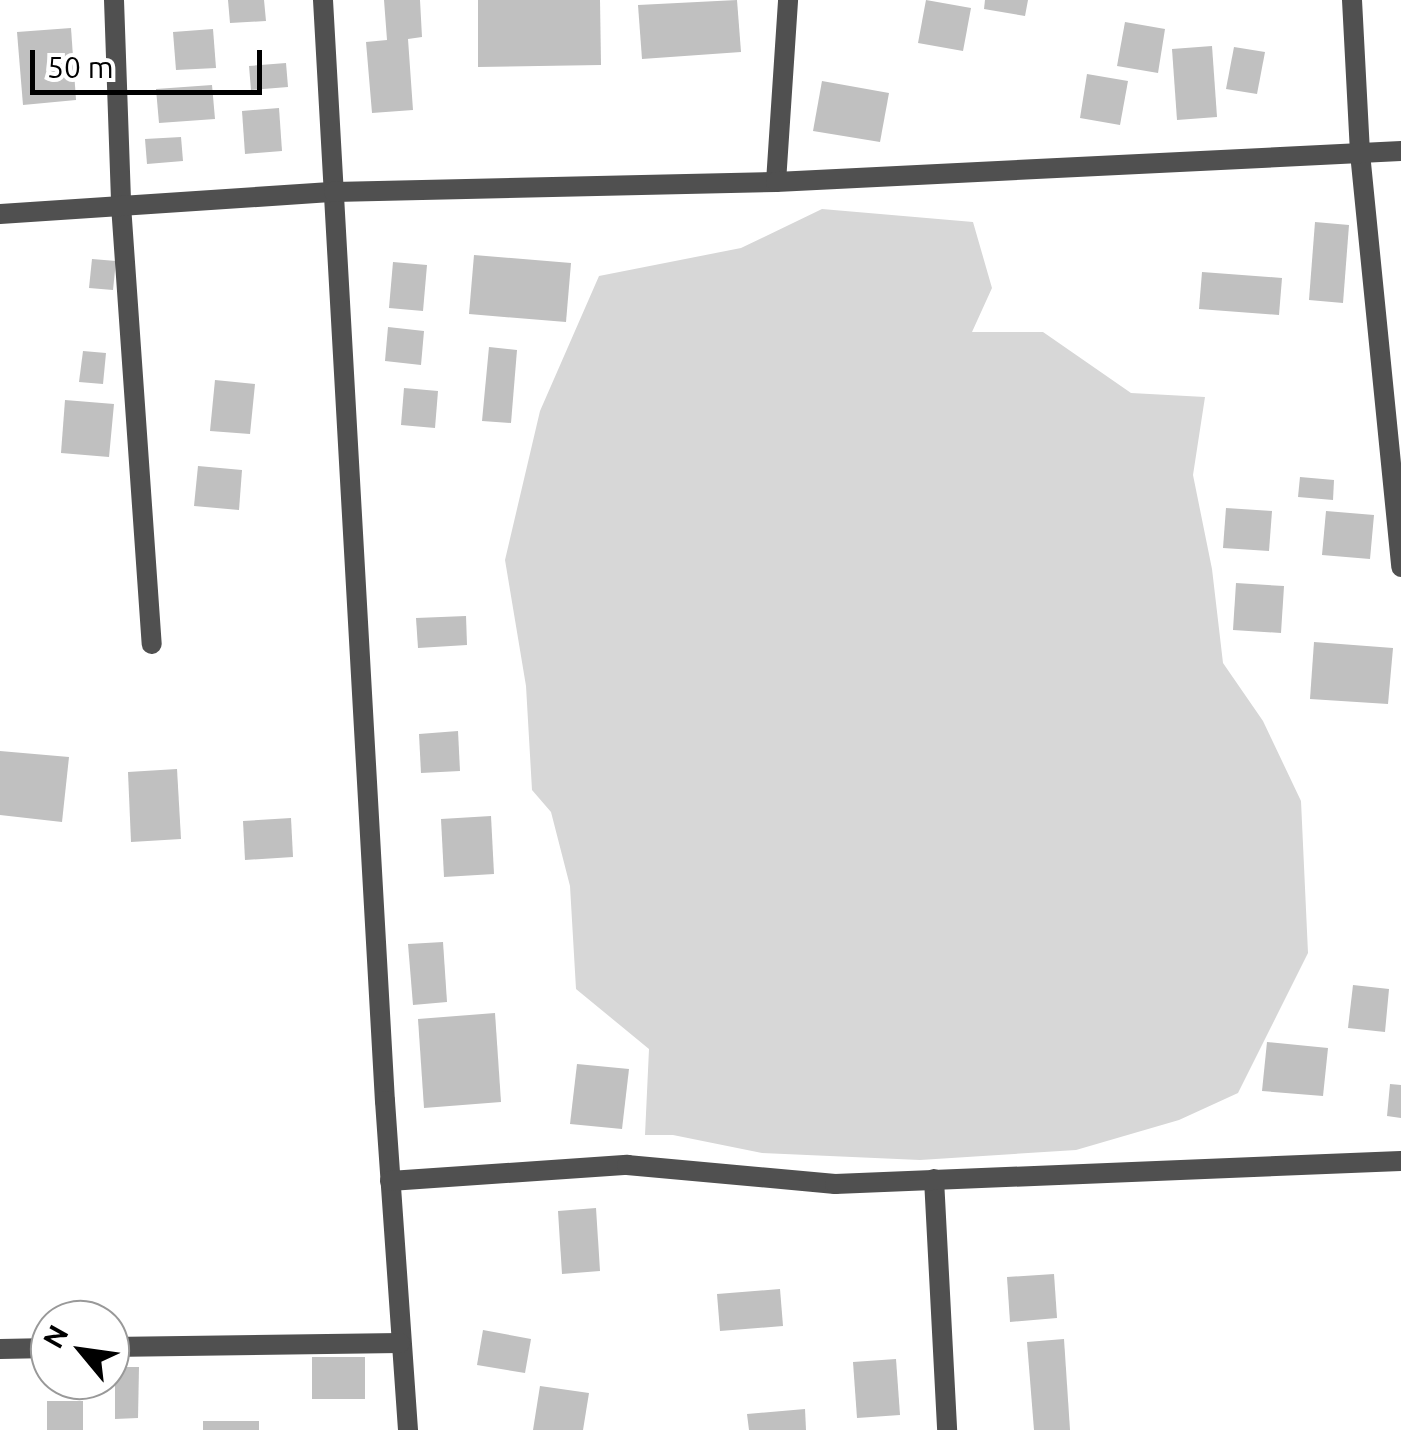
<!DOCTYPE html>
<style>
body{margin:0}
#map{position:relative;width:1401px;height:1430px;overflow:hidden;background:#fff;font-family:Ubuntu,sans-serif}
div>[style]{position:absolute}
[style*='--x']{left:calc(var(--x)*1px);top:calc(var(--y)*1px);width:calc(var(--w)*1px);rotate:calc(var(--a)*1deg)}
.green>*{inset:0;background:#d7d7d7}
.building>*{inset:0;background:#c0c0c0}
.street>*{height:20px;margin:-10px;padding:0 10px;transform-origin:10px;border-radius:10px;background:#505050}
span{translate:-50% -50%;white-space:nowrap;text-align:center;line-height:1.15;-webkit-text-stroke:8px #fff;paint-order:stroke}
.north{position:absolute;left:30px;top:1300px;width:100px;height:100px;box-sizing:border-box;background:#fff;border:2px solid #999;border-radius:50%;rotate:299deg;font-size:28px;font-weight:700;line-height:40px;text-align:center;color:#000}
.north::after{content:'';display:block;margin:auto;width:35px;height:45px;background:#000;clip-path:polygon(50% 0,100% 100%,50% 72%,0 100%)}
.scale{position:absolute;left:30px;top:50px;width:232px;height:45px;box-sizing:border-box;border:5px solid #000;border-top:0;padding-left:12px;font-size:30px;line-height:35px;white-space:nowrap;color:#000;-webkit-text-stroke:8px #fff;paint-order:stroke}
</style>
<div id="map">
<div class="green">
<i style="clip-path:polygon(822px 209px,973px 222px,992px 288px,972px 332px,1043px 332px,1131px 393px,1205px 397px,1193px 475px,1212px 569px,1223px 663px,1263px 721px,1301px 801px,1308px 953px,1238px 1093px,1179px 1120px,1076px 1150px,920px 1160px,762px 1153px,673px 1135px,645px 1135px,649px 1049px,576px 989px,570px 886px,551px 812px,532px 790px,526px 686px,505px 560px,540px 411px,599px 276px,741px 248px)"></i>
</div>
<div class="building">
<i style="clip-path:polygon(228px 0,264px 0,266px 21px,230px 23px)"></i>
<i style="clip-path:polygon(384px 0,420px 0,422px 37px,408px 39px,413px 110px,372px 113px,366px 42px,387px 40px)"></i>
<i style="clip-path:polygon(478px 0,600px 0,601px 65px,478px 67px)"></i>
<i style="clip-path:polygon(737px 0,741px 52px,642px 59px,638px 5px)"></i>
<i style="clip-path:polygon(926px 0,971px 8px,963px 51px,918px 43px)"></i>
<i style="clip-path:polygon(985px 0,1028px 0,1025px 16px,984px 9px)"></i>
<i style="clip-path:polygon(1125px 22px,1165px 29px,1158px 73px,1117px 66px)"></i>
<i style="clip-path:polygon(71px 28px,76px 100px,23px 105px,17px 32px)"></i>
<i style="clip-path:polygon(213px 29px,216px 68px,176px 70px,173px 32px)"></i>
<i style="clip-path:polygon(1212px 46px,1217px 117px,1177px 120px,1172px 49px)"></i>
<i style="clip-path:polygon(1234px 47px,1265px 52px,1257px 94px,1226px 89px)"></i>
<i style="clip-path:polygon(286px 63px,288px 87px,251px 90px,249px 66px)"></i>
<i style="clip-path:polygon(1087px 74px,1128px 81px,1120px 125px,1080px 118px)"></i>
<i style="clip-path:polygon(822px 81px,889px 93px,880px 142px,813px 131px)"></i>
<i style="clip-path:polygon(212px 85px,215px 119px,159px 123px,156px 89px)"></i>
<i style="clip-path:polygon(279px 108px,282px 151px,245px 154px,242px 111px)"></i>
<i style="clip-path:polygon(181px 137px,183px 161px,147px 164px,145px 139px)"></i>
<i style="clip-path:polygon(1315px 222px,1349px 225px,1343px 303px,1309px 300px)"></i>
<i style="clip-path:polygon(474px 255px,571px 263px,566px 322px,469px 314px)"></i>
<i style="clip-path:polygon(92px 259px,116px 261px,113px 290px,89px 288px)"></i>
<i style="clip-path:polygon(393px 262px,427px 265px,423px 311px,389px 308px)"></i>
<i style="clip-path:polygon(1202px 272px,1282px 278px,1279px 315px,1199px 309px)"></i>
<i style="clip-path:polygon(388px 327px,424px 331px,421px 365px,385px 361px)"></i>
<i style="clip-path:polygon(489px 347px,517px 350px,511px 423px,482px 421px)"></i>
<i style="clip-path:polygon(83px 351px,106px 353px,103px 384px,79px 382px)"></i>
<i style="clip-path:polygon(215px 380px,255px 384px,250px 434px,210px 431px)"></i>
<i style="clip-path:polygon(404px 388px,438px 391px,435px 428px,401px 425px)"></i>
<i style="clip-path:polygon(65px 400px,114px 404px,109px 457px,61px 453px)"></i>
<i style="clip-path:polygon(198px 466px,242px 470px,239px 510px,194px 506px)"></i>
<i style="clip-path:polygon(1300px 477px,1334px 480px,1333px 500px,1298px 497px)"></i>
<i style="clip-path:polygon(1226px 508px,1272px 511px,1269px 551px,1223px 548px)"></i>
<i style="clip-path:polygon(1326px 511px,1374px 515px,1370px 559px,1322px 555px)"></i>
<i style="clip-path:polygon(1236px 583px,1284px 586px,1281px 633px,1233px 630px)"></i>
<i style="clip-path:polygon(466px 616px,467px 645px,418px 648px,416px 618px)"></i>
<i style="clip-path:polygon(1314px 642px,1393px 648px,1388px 704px,1310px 699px)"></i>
<i style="clip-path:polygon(458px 731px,460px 771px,421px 773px,419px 734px)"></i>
<i style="clip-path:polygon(0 751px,69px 757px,62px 822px,0 815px)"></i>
<i style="clip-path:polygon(177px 769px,181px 839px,131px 842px,128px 772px)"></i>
<i style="clip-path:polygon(491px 816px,494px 874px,444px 877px,441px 819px)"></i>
<i style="clip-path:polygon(291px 818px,293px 857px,245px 860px,243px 821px)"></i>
<i style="clip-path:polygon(443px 942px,447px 1002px,413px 1005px,408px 944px)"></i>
<i style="clip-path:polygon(1353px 985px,1389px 989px,1385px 1032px,1348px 1028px)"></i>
<i style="clip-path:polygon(495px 1013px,501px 1102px,424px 1108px,418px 1019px)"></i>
<i style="clip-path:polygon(1267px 1042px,1328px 1048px,1323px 1096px,1262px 1091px)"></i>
<i style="clip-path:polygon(577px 1064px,629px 1069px,622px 1129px,570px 1124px)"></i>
<i style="clip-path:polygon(1390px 1084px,1401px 1085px,1401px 1118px,1387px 1116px)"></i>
<i style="clip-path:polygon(596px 1208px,600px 1271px,562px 1274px,558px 1211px)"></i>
<i style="clip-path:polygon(1054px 1274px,1057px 1318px,1010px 1322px,1007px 1277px)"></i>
<i style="clip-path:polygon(780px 1289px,783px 1326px,720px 1331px,717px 1294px)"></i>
<i style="clip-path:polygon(483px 1330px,531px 1339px,525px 1373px,477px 1365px)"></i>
<i style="clip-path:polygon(1064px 1339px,1070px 1430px,1034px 1430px,1027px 1342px)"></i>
<i style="clip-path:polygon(312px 1357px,365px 1357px,365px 1399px,312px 1399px)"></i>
<i style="clip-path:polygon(896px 1359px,900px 1415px,857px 1418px,853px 1362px)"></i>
<i style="clip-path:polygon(115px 1367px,139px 1367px,138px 1418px,115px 1419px)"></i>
<i style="clip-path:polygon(540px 1386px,589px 1393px,583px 1430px,533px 1430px)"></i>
<i style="clip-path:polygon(47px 1401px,83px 1401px,83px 1430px,47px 1430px)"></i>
<i style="clip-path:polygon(805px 1409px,806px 1430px,749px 1430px,747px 1414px)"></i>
<i style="clip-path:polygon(203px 1421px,259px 1421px,259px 1430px,203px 1430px)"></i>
</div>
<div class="street">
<i style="--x:114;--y:0;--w:205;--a:88"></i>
<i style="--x:121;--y:205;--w:440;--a:86"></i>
<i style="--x:323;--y:0;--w:1103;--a:86.78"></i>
<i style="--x:385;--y:1101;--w:330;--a:86"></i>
<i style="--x:1352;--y:0;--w:153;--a:87"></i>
<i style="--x:1360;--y:153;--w:416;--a:84.3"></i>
<i style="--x:776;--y:182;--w:182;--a:-86.2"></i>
<i style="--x:0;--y:214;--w:335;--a:-3.8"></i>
<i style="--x:334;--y:192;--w:442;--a:-1.3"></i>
<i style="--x:776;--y:182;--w:626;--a:-2.84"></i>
<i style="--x:934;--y:1179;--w:251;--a:87"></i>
<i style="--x:390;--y:1181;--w:238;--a:-3.9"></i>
<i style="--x:627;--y:1165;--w:209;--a:5.2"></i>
<i style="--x:835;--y:1184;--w:566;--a:-2.33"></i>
<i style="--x:110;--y:1347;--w:290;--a:-0.8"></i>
<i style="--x:0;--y:1349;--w:50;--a:-1.1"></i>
</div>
<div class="north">N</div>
<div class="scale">50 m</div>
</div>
